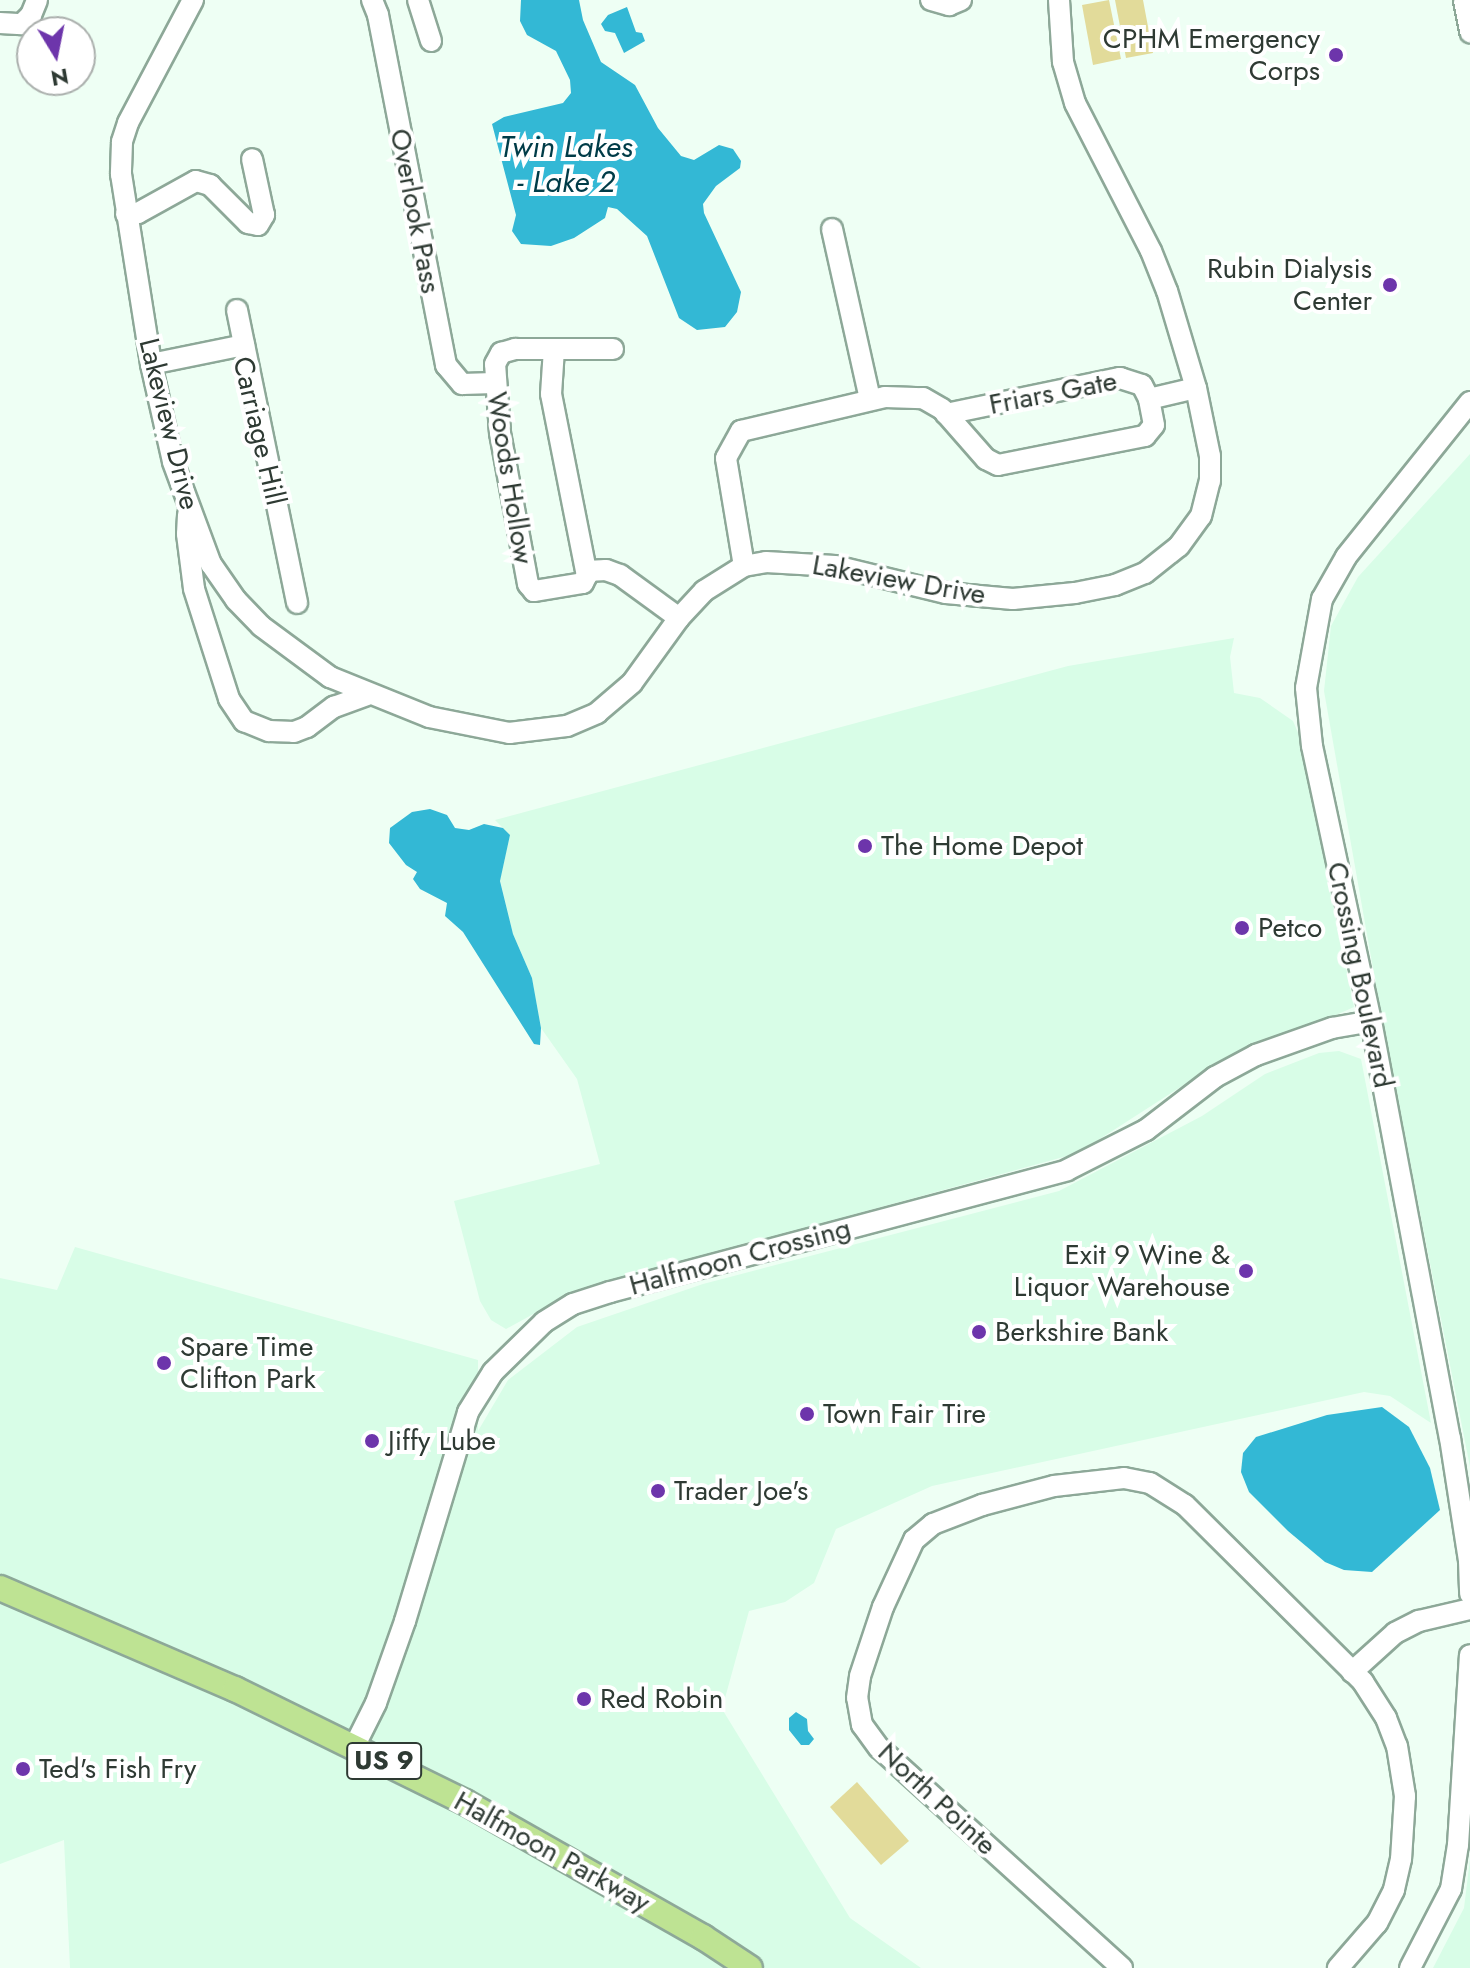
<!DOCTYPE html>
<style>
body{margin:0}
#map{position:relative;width:1470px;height:1968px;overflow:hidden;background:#eefff4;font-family:Jost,sans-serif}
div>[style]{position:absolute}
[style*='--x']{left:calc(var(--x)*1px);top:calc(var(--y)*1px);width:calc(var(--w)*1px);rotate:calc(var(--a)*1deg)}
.built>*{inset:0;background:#d8fde7}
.green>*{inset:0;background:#e2db9a}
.water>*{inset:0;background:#33b8d5}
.roads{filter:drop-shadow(2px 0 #8da898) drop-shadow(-2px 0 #8da898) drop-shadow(0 2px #8da898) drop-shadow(0 -2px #8da898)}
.minor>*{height:20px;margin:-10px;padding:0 10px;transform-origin:10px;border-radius:10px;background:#fff}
.major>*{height:24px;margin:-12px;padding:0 12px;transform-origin:12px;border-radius:12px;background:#bee393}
.dots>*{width:22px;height:22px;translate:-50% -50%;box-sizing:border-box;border:4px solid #fff;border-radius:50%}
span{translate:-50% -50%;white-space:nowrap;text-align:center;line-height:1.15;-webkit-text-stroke:8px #fff;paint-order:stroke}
.shield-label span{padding:2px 6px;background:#fff;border:2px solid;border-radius:6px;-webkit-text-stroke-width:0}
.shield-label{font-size:26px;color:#2e3a33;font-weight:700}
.poi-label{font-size:28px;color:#2e3a33}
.right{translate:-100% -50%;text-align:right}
.left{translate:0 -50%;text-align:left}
.street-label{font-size:28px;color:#2e3a33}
.water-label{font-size:30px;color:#003c48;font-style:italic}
.north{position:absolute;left:16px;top:16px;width:80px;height:80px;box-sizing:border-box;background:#fff;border:2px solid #abb0ad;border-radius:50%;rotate:170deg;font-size:22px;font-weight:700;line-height:32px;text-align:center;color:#2e3a33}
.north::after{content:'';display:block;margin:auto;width:28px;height:36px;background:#6d35ab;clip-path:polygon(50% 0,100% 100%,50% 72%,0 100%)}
</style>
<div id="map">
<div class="built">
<i style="clip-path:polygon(1470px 454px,1470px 1467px,1380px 1008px,1324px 691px,1331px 626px,1358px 577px)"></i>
<i style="clip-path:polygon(1234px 638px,1230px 657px,1234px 693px,1260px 698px,1293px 721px,1299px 735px,1354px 1007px,1193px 1079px,1078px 1153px,575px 1291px,506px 1329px,491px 1320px,480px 1301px,454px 1201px,600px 1164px,577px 1079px,541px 1028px,532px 978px,513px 934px,500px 880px,510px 835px,495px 820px,1068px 666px)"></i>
<i style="clip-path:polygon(1339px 1051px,1361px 1059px,1431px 1423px,1390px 1396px,1364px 1392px,932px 1486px,836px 1529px,814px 1583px,785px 1602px,749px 1611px,722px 1709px,850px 1918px,921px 1968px,70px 1968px,64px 1840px,0 1864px,0 1278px,57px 1290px,75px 1247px,478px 1360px,478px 1431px,508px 1380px,577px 1327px,703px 1284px,1059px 1191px,1202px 1116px,1265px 1074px,1319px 1053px)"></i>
<i style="clip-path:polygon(1470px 1859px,1470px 1968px,1433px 1968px,1464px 1908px)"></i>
</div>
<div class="green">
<i style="clip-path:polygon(1109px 0,1121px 59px,1093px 65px,1082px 5px)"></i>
<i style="clip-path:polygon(1115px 0,1143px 0,1153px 53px,1126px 58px)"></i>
<i style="clip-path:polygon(857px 1782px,909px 1841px,881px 1865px,830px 1807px)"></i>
</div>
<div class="water">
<i style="clip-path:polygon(521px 0,579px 0,583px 20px,601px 62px,635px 85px,658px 128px,681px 156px,694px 160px,719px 145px,733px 149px,741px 161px,740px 168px,716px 186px,703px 204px,704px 213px,741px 292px,737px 312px,725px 327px,697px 330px,679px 318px,647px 236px,617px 209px,608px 207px,605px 218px,574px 238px,551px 246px,521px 244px,512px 231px,516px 215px,492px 124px,504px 117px,563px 103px,571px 93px,570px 80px,556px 51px,527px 35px,520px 21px)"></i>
<i style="clip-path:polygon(627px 7px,636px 32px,642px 33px,645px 41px,624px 53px,615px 33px,605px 31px,601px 24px,608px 15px)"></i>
<i style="clip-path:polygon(430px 809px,447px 815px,455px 828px,469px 830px,484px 824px,503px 828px,510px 835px,500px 881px,513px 934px,532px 978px,541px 1028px,540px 1045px,534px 1044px,463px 932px,445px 916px,447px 903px,420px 889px,413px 879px,417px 872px,406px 865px,389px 843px,390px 828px,412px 812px)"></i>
<i style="clip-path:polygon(1382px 1407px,1409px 1427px,1430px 1468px,1440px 1510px,1372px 1572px,1344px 1570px,1325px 1562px,1288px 1531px,1249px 1492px,1241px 1472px,1243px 1453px,1256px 1437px,1327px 1415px)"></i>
<i style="clip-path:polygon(796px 1712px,807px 1719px,808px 1731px,814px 1739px,809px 1745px,801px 1745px,789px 1730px,789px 1718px)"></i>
</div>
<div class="roads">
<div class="minor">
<i style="--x:193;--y:0;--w:139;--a:117.9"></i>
<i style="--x:128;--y:123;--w:20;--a:108"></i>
<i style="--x:122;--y:142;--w:32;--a:92"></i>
<i style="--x:121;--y:174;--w:192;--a:81"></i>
<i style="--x:151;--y:364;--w:100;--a:77.3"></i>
<i style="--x:173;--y:462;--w:109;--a:69.6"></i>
<i style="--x:211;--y:564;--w:44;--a:55.2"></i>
<i style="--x:236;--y:600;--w:36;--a:46"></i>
<i style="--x:261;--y:626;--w:86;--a:36.5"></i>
<i style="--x:330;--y:677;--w:107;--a:22"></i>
<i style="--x:429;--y:717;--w:82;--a:11.3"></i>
<i style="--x:509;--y:733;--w:58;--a:-6.9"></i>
<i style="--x:567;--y:726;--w:33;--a:-23"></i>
<i style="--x:597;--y:713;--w:46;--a:-40.6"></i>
<i style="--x:632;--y:683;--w:80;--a:-54.1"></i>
<i style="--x:679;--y:618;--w:37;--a:-47"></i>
<i style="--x:704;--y:591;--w:47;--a:-32"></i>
<i style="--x:744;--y:566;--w:22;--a:-10"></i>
<i style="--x:766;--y:562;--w:69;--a:3.3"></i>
<i style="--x:835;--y:566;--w:114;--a:13.7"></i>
<i style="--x:946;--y:593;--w:67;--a:5.1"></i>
<i style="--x:1013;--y:599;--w:62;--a:-5.5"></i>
<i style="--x:1075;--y:593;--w:41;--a:-11.3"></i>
<i style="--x:1115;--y:585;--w:32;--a:-22"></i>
<i style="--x:1145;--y:573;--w:43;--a:-38.5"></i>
<i style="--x:1179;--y:546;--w:37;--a:-54"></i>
<i style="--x:1201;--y:516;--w:36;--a:-76"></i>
<i style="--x:1210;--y:481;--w:25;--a:-90"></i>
<i style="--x:1210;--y:456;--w:69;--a:-101.6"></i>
<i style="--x:1196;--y:388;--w:101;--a:-106.6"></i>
<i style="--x:1167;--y:291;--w:43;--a:-111.8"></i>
<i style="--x:1151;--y:251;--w:166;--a:-117.2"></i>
<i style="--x:1075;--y:103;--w:43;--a:-106.3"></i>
<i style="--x:1063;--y:62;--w:62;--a:-93.7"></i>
<i style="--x:372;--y:0;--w:16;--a:68"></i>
<i style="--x:378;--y:15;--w:357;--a:79"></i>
<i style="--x:446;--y:365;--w:25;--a:50"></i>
<i style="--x:462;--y:384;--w:32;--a:-2"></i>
<i style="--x:418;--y:0;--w:43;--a:72.4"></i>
<i style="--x:931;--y:0;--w:19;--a:16"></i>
<i style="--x:949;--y:5;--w:13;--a:-23"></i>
<i style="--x:1464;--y:0;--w:33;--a:79"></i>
<i style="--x:0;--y:23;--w:22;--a:3"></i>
<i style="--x:22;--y:24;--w:13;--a:-45"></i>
<i style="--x:31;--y:15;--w:16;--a:-68"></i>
<i style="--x:126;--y:214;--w:12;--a:-5"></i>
<i style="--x:138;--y:213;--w:66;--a:-28.9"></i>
<i style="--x:196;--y:181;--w:15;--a:16"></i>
<i style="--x:210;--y:185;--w:54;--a:45"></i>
<i style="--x:248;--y:223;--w:10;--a:11"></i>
<i style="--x:258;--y:225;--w:12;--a:-59"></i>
<i style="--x:264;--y:215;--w:57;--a:-102.1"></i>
<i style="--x:832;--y:229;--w:174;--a:77.4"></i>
<i style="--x:237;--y:310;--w:299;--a:78.4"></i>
<i style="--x:554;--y:349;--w:45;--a:93.8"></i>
<i style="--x:551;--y:394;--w:185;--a:78.8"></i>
<i style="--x:587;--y:575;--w:9;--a:117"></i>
<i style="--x:583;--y:583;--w:50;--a:170.7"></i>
<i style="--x:534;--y:591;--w:9;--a:-131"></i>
<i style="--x:528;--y:584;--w:154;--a:-100.5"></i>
<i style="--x:500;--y:433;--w:69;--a:-94.1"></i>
<i style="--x:495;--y:364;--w:13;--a:-61"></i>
<i style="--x:501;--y:353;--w:15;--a:-16"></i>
<i style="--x:515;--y:349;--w:98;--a:0"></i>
<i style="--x:151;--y:364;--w:95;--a:-11.5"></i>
<i style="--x:1470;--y:402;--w:198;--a:128.7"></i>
<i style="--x:1346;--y:557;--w:48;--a:119.7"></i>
<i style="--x:1322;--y:599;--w:90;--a:100.2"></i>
<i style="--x:1306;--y:688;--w:58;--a:84.1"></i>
<i style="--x:1312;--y:746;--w:281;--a:77.9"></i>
<i style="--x:1371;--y:1021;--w:424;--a:79.3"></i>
<i style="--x:1450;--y:1438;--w:124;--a:81.2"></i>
<i style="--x:1469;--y:1561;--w:33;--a:88"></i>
<i style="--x:946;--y:414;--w:178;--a:-11.7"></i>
<i style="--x:1120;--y:378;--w:23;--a:18"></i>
<i style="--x:1142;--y:385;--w:16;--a:63"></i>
<i style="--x:1149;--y:399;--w:48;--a:-13.2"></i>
<i style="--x:188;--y:515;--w:19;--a:93"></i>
<i style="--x:187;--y:534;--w:55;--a:82.7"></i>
<i style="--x:194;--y:589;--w:115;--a:72.3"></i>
<i style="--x:229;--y:699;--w:27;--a:56"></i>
<i style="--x:244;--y:721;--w:27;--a:22"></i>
<i style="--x:269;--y:731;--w:25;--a:2"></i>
<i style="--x:294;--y:732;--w:14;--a:-21"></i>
<i style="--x:307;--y:727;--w:34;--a:-37"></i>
<i style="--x:334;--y:707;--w:35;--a:-20"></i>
<i style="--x:744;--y:566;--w:109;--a:-99.5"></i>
<i style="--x:726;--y:458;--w:31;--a:-61"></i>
<i style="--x:741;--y:431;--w:148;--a:-13.3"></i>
<i style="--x:885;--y:397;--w:38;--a:2"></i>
<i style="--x:923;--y:398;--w:22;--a:30"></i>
<i style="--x:942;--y:409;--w:67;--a:48.7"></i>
<i style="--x:986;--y:459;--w:13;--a:27"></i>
<i style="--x:998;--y:465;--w:150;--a:-11.2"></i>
<i style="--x:1145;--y:436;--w:14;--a:-51"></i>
<i style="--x:1154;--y:425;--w:26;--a:-101"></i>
<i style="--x:587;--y:571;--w:19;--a:-3"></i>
<i style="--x:606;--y:570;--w:15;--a:20"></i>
<i style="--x:620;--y:575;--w:73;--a:36.1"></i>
<i style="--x:1352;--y:1672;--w:58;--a:-42.2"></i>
<i style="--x:1395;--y:1633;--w:27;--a:-27"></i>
<i style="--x:1419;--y:1621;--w:52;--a:-13.2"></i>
<i style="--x:354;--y:1747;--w:49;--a:-63.4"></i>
<i style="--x:376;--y:1703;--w:87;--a:-70.5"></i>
<i style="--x:405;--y:1621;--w:218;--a:-73.2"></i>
<i style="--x:468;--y:1412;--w:47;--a:-58"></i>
<i style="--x:493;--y:1372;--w:71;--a:-44.4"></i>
<i style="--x:544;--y:1322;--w:34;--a:-32"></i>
<i style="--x:573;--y:1304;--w:39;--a:-18"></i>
<i style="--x:610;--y:1292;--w:473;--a:-14.9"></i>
<i style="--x:1067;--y:1170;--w:89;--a:-26.9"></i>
<i style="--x:1146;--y:1130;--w:87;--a:-37.5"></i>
<i style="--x:1215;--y:1077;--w:47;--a:-28.2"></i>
<i style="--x:1256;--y:1055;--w:81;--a:-19.6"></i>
<i style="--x:1332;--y:1028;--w:40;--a:-10"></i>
<i style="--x:1122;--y:1968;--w:328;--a:-137.8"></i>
<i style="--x:879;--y:1748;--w:29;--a:-126"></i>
<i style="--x:862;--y:1725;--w:27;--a:-100"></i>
<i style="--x:857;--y:1698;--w:22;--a:-82"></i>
<i style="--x:860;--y:1676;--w:73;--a:-71.6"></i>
<i style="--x:883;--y:1607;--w:74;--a:-65.2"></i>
<i style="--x:914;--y:1540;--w:25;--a:-40"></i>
<i style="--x:933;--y:1524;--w:53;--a:-21.2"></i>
<i style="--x:982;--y:1505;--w:74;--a:-14.8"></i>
<i style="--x:1054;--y:1486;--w:70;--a:-6.5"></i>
<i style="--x:1124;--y:1478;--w:26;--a:11"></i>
<i style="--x:1150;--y:1483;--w:41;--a:32.2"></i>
<i style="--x:1185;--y:1505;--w:251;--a:44.8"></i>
<i style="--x:1363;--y:1682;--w:43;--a:57.4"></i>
<i style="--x:1386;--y:1718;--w:30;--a:69"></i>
<i style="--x:1397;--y:1746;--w:51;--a:80.9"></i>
<i style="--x:1405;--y:1796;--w:63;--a:93.6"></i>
<i style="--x:1401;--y:1859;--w:32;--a:103"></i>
<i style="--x:1394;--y:1890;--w:37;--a:117"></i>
<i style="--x:1377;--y:1923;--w:60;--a:130.9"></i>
<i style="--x:1410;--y:1968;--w:89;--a:-62.6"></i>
<i style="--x:1451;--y:1889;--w:45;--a:-81"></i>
<i style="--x:1458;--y:1845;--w:190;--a:-86.4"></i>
</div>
<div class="major">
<i style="--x:0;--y:1588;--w:256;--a:23.3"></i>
<i style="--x:235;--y:1689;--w:256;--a:26.2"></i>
<i style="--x:465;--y:1802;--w:274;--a:29.6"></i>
<i style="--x:703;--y:1937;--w:56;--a:33.4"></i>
</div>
</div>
<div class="dots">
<i style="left:1336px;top:55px;background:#6d35ab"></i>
<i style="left:1390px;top:285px;background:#6d35ab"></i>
<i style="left:865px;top:846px;background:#6d35ab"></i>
<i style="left:1242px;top:928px;background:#6d35ab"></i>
<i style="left:1246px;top:1271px;background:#6d35ab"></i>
<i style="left:979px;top:1332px;background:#6d35ab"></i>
<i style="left:164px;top:1363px;background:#6d35ab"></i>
<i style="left:807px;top:1414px;background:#6d35ab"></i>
<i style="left:372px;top:1441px;background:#6d35ab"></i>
<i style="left:658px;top:1491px;background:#6d35ab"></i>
<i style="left:584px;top:1699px;background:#6d35ab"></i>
<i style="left:23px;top:1769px;background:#6d35ab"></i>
</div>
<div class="shield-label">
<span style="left:384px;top:1761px">US 9</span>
</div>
<div class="poi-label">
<span class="right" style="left:1320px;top:55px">CPHM Emergency<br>Corps</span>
<span class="right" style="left:1372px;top:285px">Rubin Dialysis<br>Center</span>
<span class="left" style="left:881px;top:846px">The Home Depot</span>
<span class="left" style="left:1258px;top:928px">Petco</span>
<span class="right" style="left:1230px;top:1271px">Exit 9 Wine &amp;<br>Liquor Warehouse</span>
<span class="left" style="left:995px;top:1332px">Berkshire Bank</span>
<span class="left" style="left:180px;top:1363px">Spare Time<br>Clifton Park</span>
<span class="left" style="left:823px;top:1414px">Town Fair Tire</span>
<span class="left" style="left:388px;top:1441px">Jiffy Lube</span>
<span class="left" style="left:674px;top:1491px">Trader Joe's</span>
<span class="left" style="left:600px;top:1699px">Red Robin</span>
<span class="left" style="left:39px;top:1769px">Ted's Fish Fry</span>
</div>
<div class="street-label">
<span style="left:415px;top:211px;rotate:79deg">Overlook Pass</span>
<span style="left:1053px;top:393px;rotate:-11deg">Friars Gate</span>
<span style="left:169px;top:424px;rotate:76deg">Lakeview Drive</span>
<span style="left:259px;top:431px;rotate:77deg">Carriage Hill</span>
<span style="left:510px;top:478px;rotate:81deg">Woods Hollow</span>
<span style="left:899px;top:580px;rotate:10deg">Lakeview Drive</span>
<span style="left:1360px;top:975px;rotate:78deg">Crossing Boulevard</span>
<span style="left:740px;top:1257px;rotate:-15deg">Halfmoon Crossing</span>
<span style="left:937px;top:1799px;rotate:43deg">North Pointe</span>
<span style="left:552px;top:1852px;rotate:29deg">Halfmoon Parkway</span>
</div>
<div class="water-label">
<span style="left:566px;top:164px">Twin Lakes<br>- Lake 2</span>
</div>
<div class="north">N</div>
</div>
